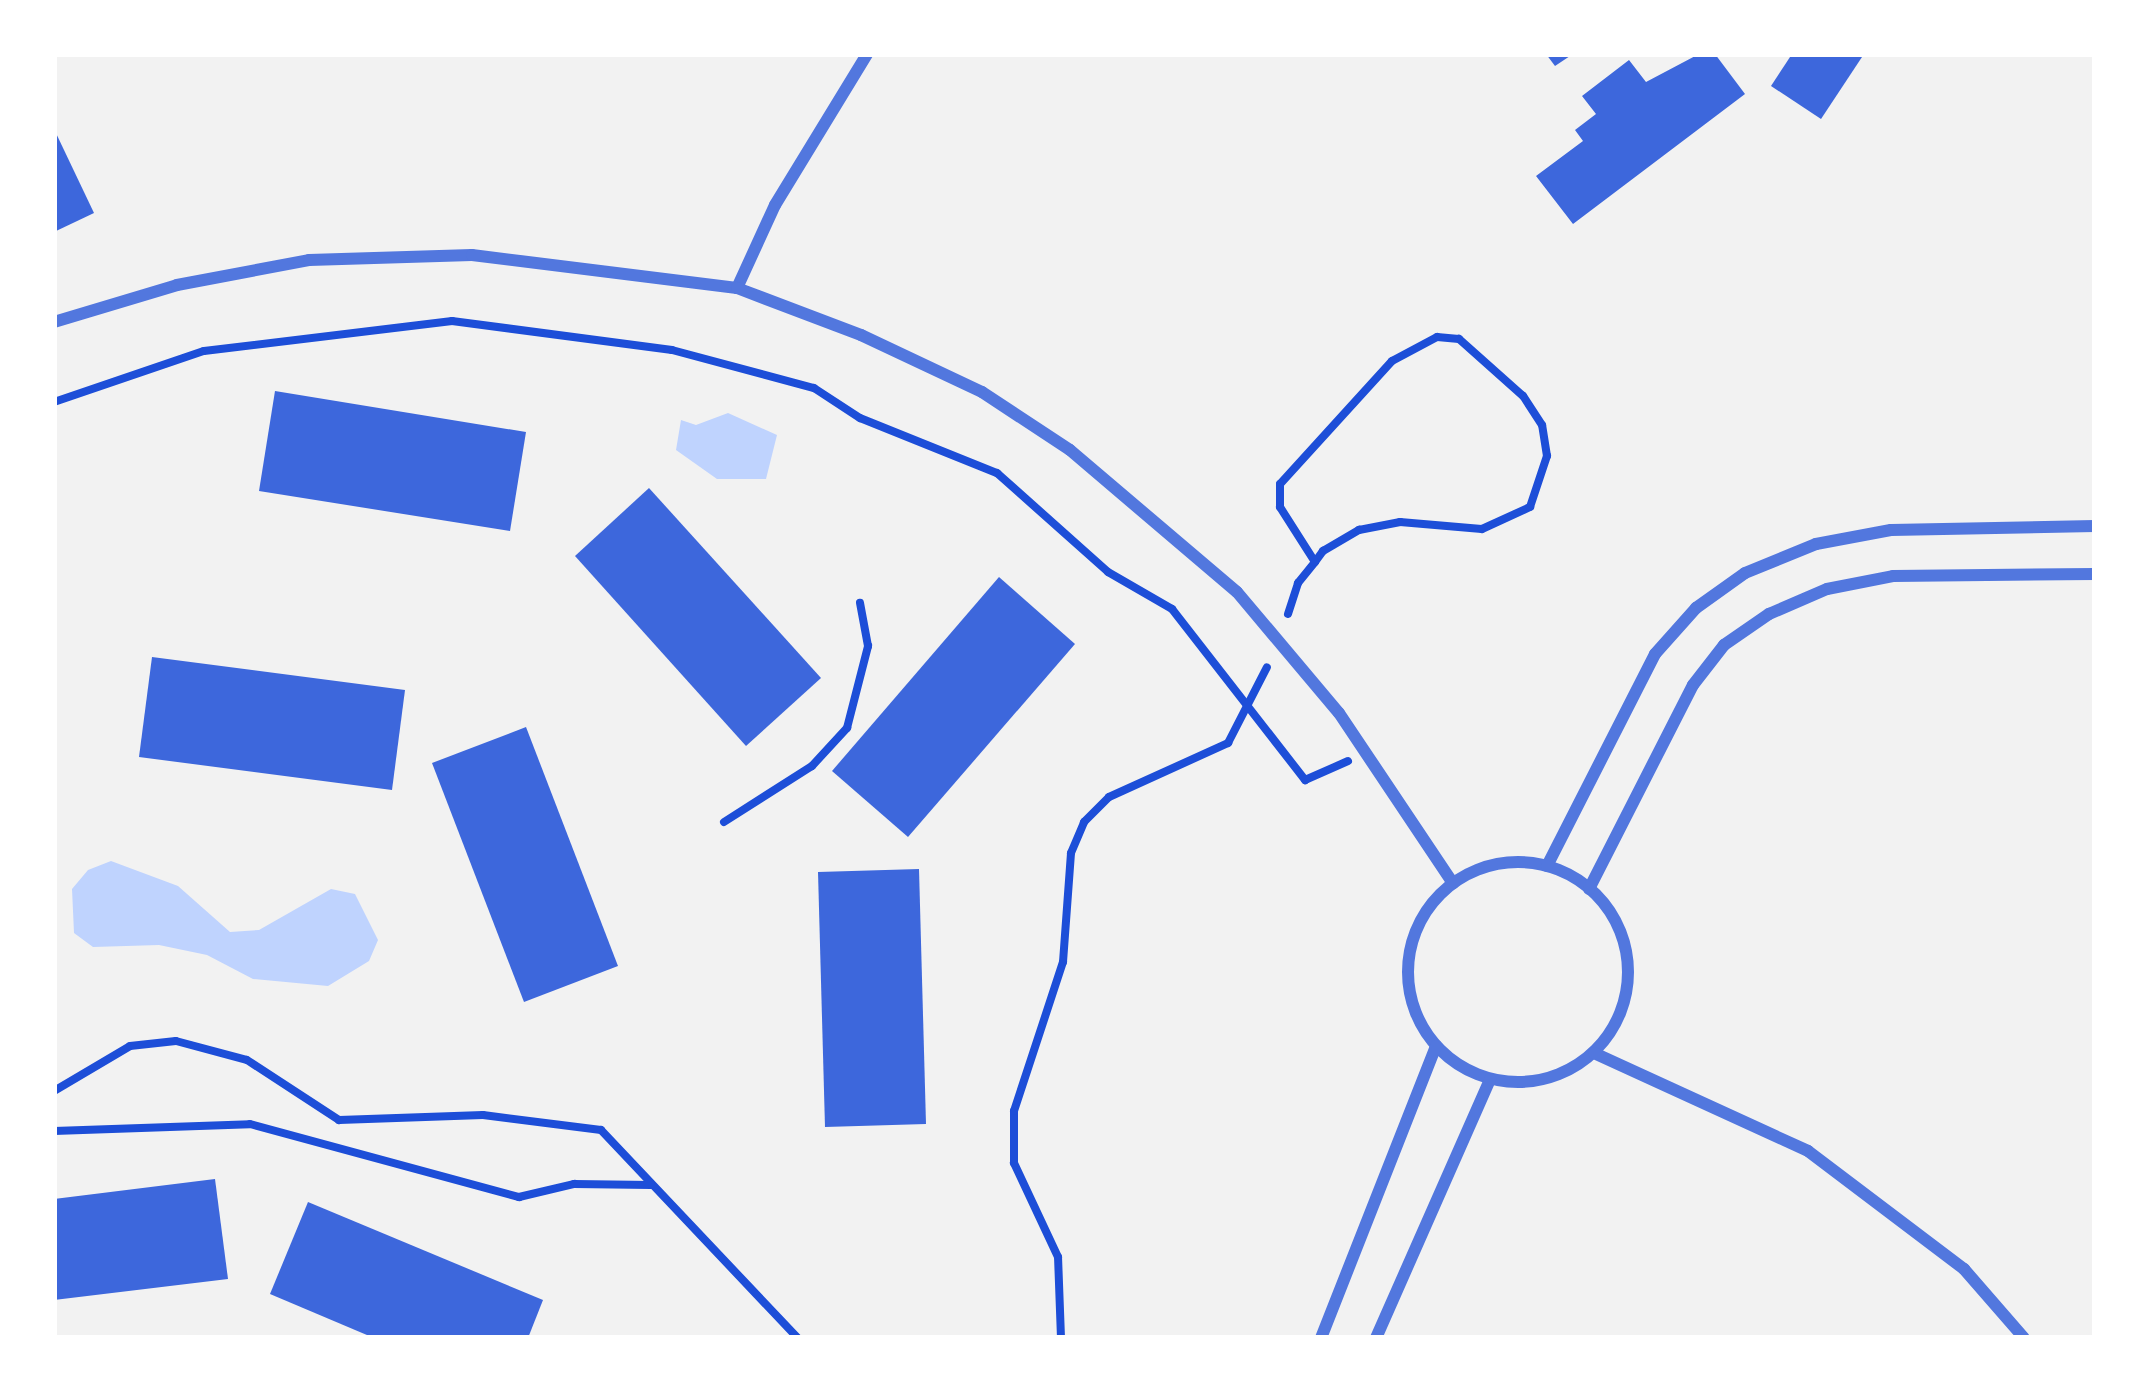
<!DOCTYPE html>
<style>
body{margin:0}
#map{position:relative;width:2149px;height:1392px;overflow:hidden;background:#f2f2f2;font-family:Literata,serif}
div>[style]{position:absolute}
[style*='--x']{left:calc(var(--x)*1px);top:calc(var(--y)*1px);width:calc(var(--w)*1px);rotate:calc(var(--a)*1deg)}
.water>*{inset:0;background:#bfd3fe}
.building>*{inset:0;background:#3d67dc}
.path>*{height:8px;margin:-4px;padding:0 4px;transform-origin:4px;border-radius:4px;background:#1d4ed8}
.minor>*{height:12px;margin:-6px;padding:0 6px;transform-origin:6px;border-radius:6px;background:#5277de}
.minor>.ring{margin:-6px;padding:0;box-sizing:content-box;background:none;border:12px solid #5277de;border-radius:50%}
span{translate:-50% -50%;white-space:nowrap;text-align:center;line-height:1.15;-webkit-text-stroke:10px #fff;paint-order:stroke}
.frame{position:absolute;inset:0;border:57px solid #fff;pointer-events:none}
</style>
<div id="map">
<div class="water">
<i style="clip-path:polygon(728px 413px,777px 435px,766px 479px,717px 479px,676px 450px,681px 420px,696px 425px)"></i>
<i style="clip-path:polygon(111px 861px,178px 886px,230px 932px,259px 930px,331px 889px,355px 894px,378px 940px,369px 961px,328px 986px,253px 979px,207px 955px,159px 945px,93px 947px,74px 933px,72px 889px,88px 870px)"></i>
</div>
<div class="building">
<i style="clip-path:polygon(1546px 54px,1573px 54px,1555px 66px)"></i>
<i style="clip-path:polygon(1699px 54px,1715px 54px,1745px 94px,1573px 224px,1536px 176px,1583px 141px,1575px 130px,1596px 114px,1582px 96px,1629px 60px,1646px 82px)"></i>
<i style="clip-path:polygon(1792px 54px,1864px 54px,1821px 119px,1771px 86px)"></i>
<i style="clip-path:polygon(54px 129px,94px 213px,54px 232px)"></i>
<i style="clip-path:polygon(275px 391px,526px 432px,510px 531px,259px 491px)"></i>
<i style="clip-path:polygon(649px 488px,821px 678px,746px 746px,575px 556px)"></i>
<i style="clip-path:polygon(999px 577px,1075px 644px,908px 837px,832px 771px)"></i>
<i style="clip-path:polygon(152px 657px,405px 690px,392px 790px,139px 757px)"></i>
<i style="clip-path:polygon(526px 727px,618px 966px,524px 1002px,432px 763px)"></i>
<i style="clip-path:polygon(919px 869px,926px 1124px,825px 1127px,818px 872px)"></i>
<i style="clip-path:polygon(215px 1179px,228px 1279px,54px 1300px,54px 1199px)"></i>
<i style="clip-path:polygon(308px 1202px,543px 1300px,528px 1338px,374px 1338px,270px 1294px)"></i>
</div>
<div class="path">
<i style="--x:54;--y:402;--w:158;--a:-18.8"></i>
<i style="--x:204;--y:351;--w:250;--a:-6.9"></i>
<i style="--x:452;--y:321;--w:222;--a:7.5"></i>
<i style="--x:672;--y:350;--w:147;--a:15"></i>
<i style="--x:814;--y:388;--w:55;--a:33.1"></i>
<i style="--x:860;--y:418;--w:148;--a:21.9"></i>
<i style="--x:997;--y:473;--w:149;--a:41.7"></i>
<i style="--x:1108;--y:572;--w:74;--a:30"></i>
<i style="--x:1172;--y:609;--w:217;--a:52.1"></i>
<i style="--x:1305;--y:780;--w:47;--a:-23.8"></i>
<i style="--x:1288;--y:614;--w:33;--a:-72"></i>
<i style="--x:1298;--y:583;--w:27;--a:-51"></i>
<i style="--x:1315;--y:562;--w:14;--a:-54"></i>
<i style="--x:1323;--y:551;--w:42;--a:-30.3"></i>
<i style="--x:1359;--y:530;--w:42;--a:-11"></i>
<i style="--x:1400;--y:522;--w:82;--a:4.9"></i>
<i style="--x:1482;--y:529;--w:53;--a:-24.6"></i>
<i style="--x:1530;--y:507;--w:54;--a:-71.6"></i>
<i style="--x:1547;--y:456;--w:31;--a:-99"></i>
<i style="--x:1542;--y:425;--w:35;--a:-123"></i>
<i style="--x:1523;--y:396;--w:86;--a:-138.3"></i>
<i style="--x:1459;--y:339;--w:22;--a:-175"></i>
<i style="--x:1437;--y:337;--w:51;--a:151.9"></i>
<i style="--x:1392;--y:361;--w:166;--a:132.3"></i>
<i style="--x:1280;--y:484;--w:23;--a:90"></i>
<i style="--x:1280;--y:507;--w:65;--a:57.5"></i>
<i style="--x:724;--y:822;--w:104;--a:-32.5"></i>
<i style="--x:812;--y:766;--w:52;--a:-47.4"></i>
<i style="--x:847;--y:728;--w:85;--a:-75.6"></i>
<i style="--x:868;--y:646;--w:44;--a:-100.5"></i>
<i style="--x:54;--y:1091;--w:88;--a:-30.6"></i>
<i style="--x:130;--y:1046;--w:46;--a:-6.2"></i>
<i style="--x:176;--y:1041;--w:73;--a:15"></i>
<i style="--x:247;--y:1060;--w:110;--a:33.1"></i>
<i style="--x:339;--y:1120;--w:144;--a:-2"></i>
<i style="--x:483;--y:1115;--w:119;--a:7.2"></i>
<i style="--x:601;--y:1130;--w:286;--a:46.6"></i>
<i style="--x:54;--y:1131;--w:196;--a:-2"></i>
<i style="--x:250;--y:1124;--w:279;--a:15.2"></i>
<i style="--x:519;--y:1197;--w:57;--a:-13.3"></i>
<i style="--x:574;--y:1184;--w:77;--a:0.7"></i>
<i style="--x:1061;--y:1338;--w:81;--a:-92.1"></i>
<i style="--x:1058;--y:1257;--w:104;--a:-115.1"></i>
<i style="--x:1014;--y:1163;--w:52;--a:-90"></i>
<i style="--x:1014;--y:1111;--w:157;--a:-71.8"></i>
<i style="--x:1063;--y:962;--w:109;--a:-85.8"></i>
<i style="--x:1071;--y:853;--w:34;--a:-67"></i>
<i style="--x:1084;--y:822;--w:35;--a:-45"></i>
<i style="--x:1109;--y:797;--w:131;--a:-24.4"></i>
<i style="--x:1228;--y:743;--w:85;--a:-62.8"></i>
</div>
<div class="minor">
<i style="--x:737;--y:288;--w:91;--a:-65.4"></i>
<i style="--x:775;--y:205;--w:177;--a:-58.6"></i>
<i style="--x:54;--y:322;--w:128;--a:-16.7"></i>
<i style="--x:177;--y:285;--w:134;--a:-10.7"></i>
<i style="--x:309;--y:260;--w:163;--a:-1.8"></i>
<i style="--x:472;--y:255;--w:267;--a:7.1"></i>
<i style="--x:737;--y:288;--w:133;--a:20.8"></i>
<i style="--x:861;--y:335;--w:134;--a:25.2"></i>
<i style="--x:982;--y:392;--w:105;--a:33.4"></i>
<i style="--x:1070;--y:450;--w:219;--a:40.4"></i>
<i style="--x:1237;--y:592;--w:158;--a:49.9"></i>
<i style="--x:1339;--y:713;--w:205;--a:56.2"></i>
<i class="ring" style="left:1408px;top:862px;width:208px;height:208px"></i>
<i style="--x:1547;--y:866;--w:238;--a:-63"></i>
<i style="--x:1655;--y:654;--w:62;--a:-48.3"></i>
<i style="--x:1696;--y:608;--w:60;--a:-35.5"></i>
<i style="--x:1745;--y:573;--w:77;--a:-22.2"></i>
<i style="--x:1816;--y:544;--w:76;--a:-10.6"></i>
<i style="--x:1891;--y:530;--w:204;--a:-1.1"></i>
<i style="--x:1589;--y:889;--w:229;--a:-63"></i>
<i style="--x:1693;--y:685;--w:51;--a:-52.2"></i>
<i style="--x:1724;--y:645;--w:55;--a:-34.6"></i>
<i style="--x:1769;--y:614;--w:63;--a:-23.3"></i>
<i style="--x:1827;--y:589;--w:67;--a:-11.1"></i>
<i style="--x:1893;--y:576;--w:202;--a:-0.6"></i>
<i style="--x:1594;--y:1053;--w:235;--a:24.6"></i>
<i style="--x:1808;--y:1151;--w:196;--a:37.1"></i>
<i style="--x:1964;--y:1269;--w:91;--a:49"></i>
<i style="--x:1321;--y:1338;--w:314;--a:-68.5"></i>
<i style="--x:1376;--y:1338;--w:283;--a:-66.2"></i>
</div>
<div class="frame"></div>
</div>
